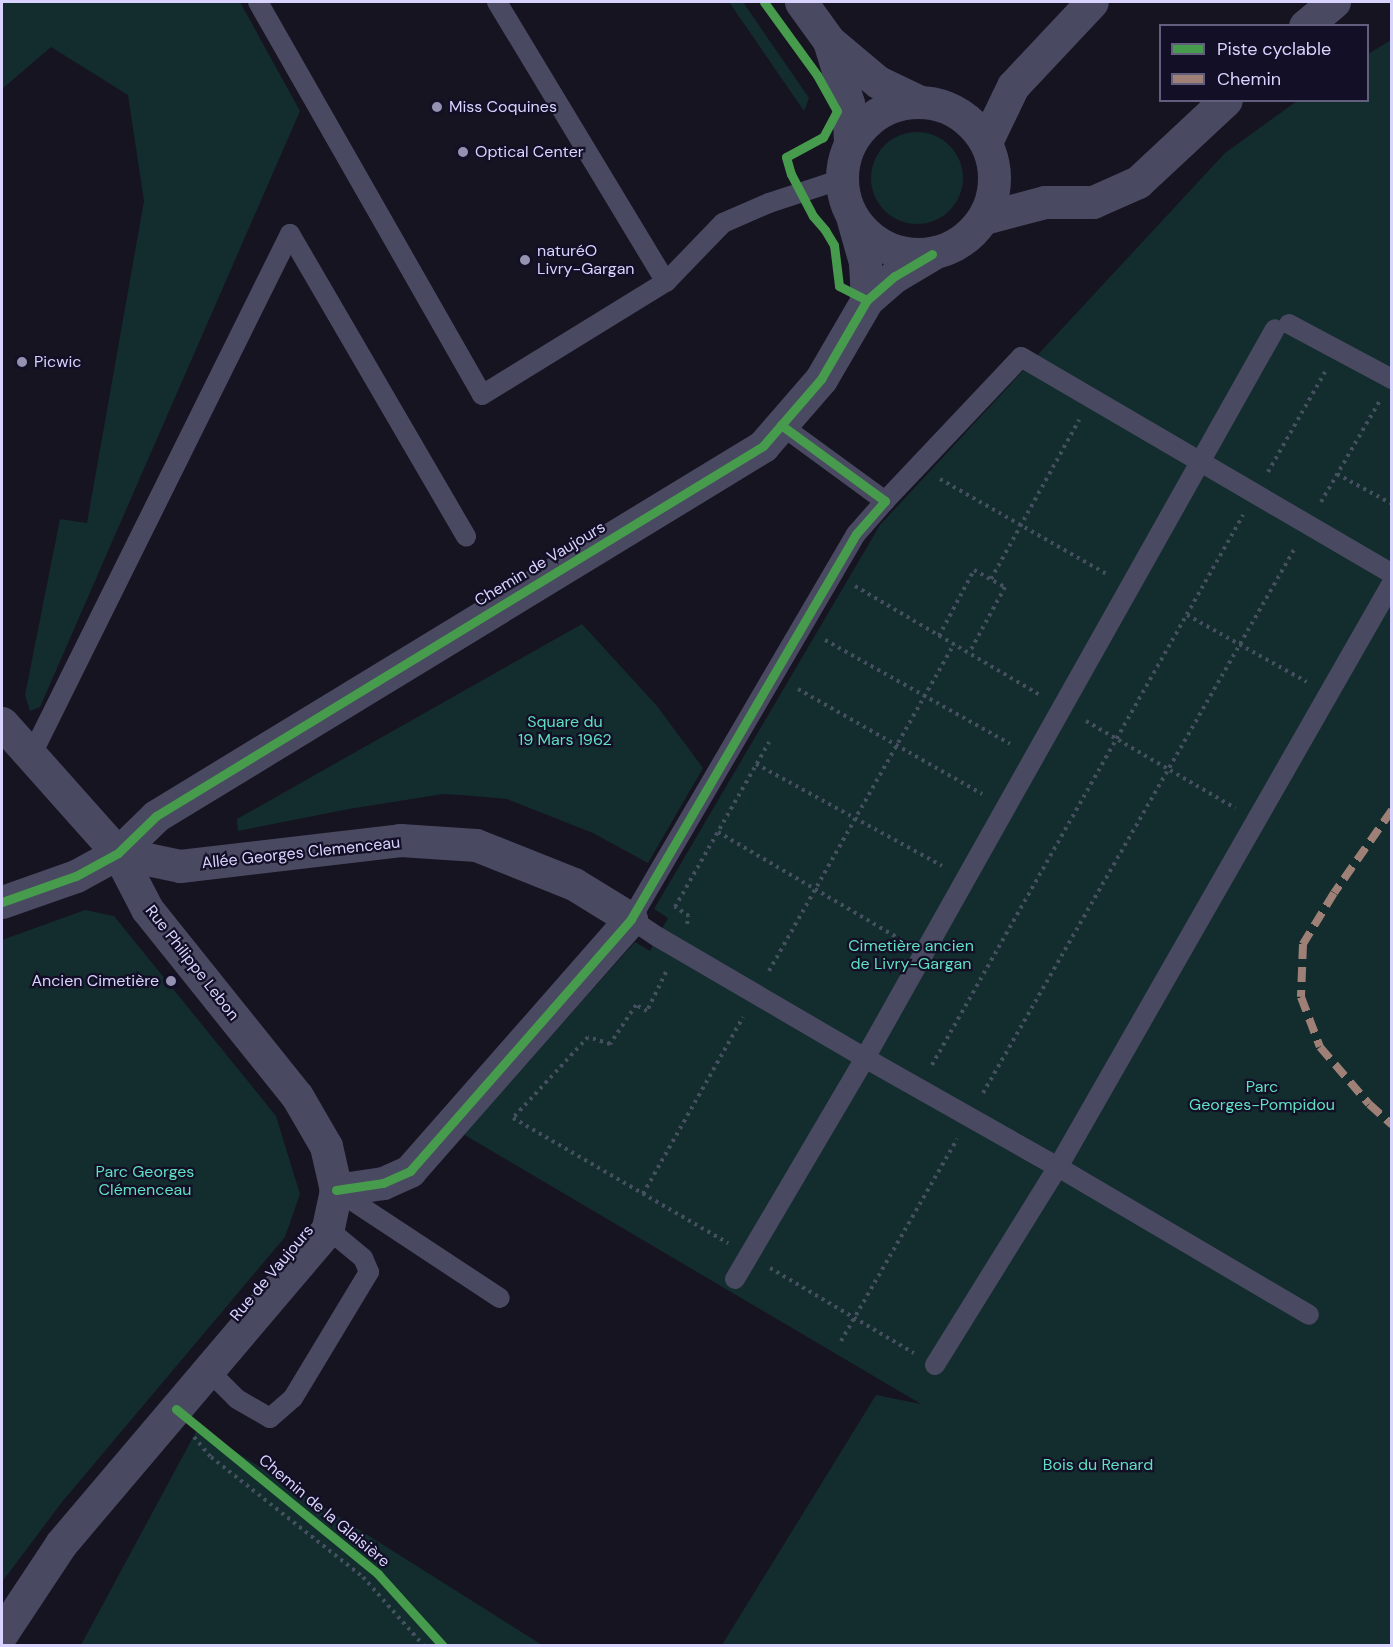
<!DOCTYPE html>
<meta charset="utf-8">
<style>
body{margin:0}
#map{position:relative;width:1393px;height:1647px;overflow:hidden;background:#161421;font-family:"DM Sans",sans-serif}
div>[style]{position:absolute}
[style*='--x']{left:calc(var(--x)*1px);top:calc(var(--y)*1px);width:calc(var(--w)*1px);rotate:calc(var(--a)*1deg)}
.green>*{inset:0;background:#132c2d}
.round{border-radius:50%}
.path>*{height:4px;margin-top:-2px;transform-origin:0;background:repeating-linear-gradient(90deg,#44505f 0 3px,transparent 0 7.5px)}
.service>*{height:20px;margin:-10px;padding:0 10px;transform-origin:10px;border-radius:10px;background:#4a4962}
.minor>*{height:33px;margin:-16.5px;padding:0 16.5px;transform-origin:16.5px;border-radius:16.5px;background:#4a4962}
.tertiary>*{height:33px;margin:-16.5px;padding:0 16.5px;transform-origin:16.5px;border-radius:16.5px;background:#4a4962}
.tertiary>.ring{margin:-16.5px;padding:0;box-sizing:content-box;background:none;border:33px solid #4a4962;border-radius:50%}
.quiet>*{height:8px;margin-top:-4px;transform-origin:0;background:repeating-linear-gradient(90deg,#9e8076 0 15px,transparent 0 23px)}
.cycleway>*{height:9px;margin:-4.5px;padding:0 4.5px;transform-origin:4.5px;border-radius:4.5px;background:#469c4c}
.dots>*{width:16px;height:16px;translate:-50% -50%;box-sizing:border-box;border:3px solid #130f26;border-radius:50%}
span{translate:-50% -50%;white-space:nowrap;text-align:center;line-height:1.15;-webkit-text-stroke:4.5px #130f26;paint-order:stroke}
.poi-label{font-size:16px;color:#d9d4ff}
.left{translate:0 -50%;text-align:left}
.right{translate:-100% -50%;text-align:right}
.street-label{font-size:16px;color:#d9d4ff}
.park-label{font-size:16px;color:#5fe0c0}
.frame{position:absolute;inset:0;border:3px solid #d9d4ff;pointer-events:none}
.legend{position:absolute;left:1159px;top:24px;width:210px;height:78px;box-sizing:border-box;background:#130f26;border:2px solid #625e7d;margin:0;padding:8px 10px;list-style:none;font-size:18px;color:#d9d4ff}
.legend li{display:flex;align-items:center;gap:12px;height:30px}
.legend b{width:30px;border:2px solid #625e7d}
</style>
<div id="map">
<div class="green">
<i style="clip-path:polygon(2px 2px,240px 2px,300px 111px,40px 707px,30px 711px,25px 695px,60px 519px,87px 523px,144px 201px,128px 95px,51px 47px,2px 89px)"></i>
<i style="clip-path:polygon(729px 2px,743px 2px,809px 98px,804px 111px)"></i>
<i style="clip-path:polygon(1391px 40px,1391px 1645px,722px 1645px,876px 1395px,921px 1404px,463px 1134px,635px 942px,650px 951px,668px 918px,654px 909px,880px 525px,1225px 153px,1297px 101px,1368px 100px,1368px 54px)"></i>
<i class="round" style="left:871px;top:132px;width:92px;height:92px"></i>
<i style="clip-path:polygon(582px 624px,657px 706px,703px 768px,648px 863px,593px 833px,507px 799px,461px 795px,443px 794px,349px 809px,238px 831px,237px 819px)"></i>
<i style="clip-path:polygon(85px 910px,114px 916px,276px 1116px,300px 1194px,285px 1237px,62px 1502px,2px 1582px,2px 940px)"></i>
<i style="clip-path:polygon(198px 1428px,542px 1645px,81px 1645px)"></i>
</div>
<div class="path">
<i style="--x:1268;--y:472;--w:115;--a:-60.3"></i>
<i style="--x:1337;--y:474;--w:63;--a:28.6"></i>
<i style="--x:940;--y:479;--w:193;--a:29.7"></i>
<i style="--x:1321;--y:502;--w:116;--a:-59.9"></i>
<i style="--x:991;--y:579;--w:182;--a:-61"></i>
<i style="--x:855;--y:586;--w:215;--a:30.5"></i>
<i style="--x:1187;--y:615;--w:137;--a:29.2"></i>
<i style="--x:939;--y:636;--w:75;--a:-62.1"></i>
<i style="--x:974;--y:570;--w:35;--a:29"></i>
<i style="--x:1005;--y:587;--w:75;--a:118.6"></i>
<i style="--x:825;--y:640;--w:212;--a:29.3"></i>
<i style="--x:798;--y:689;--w:212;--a:29.7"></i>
<i style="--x:1086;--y:721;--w:173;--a:30.3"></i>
<i style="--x:756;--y:764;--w:212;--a:28.7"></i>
<i style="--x:718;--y:832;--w:212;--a:30.5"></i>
<i style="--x:687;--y:924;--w:8;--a:-76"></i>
<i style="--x:689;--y:916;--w:17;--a:-147"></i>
<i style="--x:675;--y:907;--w:190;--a:-60.3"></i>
<i style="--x:769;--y:971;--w:376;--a:-60.5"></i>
<i style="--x:666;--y:972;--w:43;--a:116"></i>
<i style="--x:647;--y:1011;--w:13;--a:-151"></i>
<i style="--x:636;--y:1005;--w:47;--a:123.7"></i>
<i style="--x:610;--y:1044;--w:23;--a:-162"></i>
<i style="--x:588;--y:1037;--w:110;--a:132.8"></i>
<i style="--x:513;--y:1118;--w:249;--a:30.2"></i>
<i style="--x:932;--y:1065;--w:632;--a:-60.51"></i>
<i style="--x:983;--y:1093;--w:628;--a:-60.21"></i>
<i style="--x:643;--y:1194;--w:203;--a:-60.5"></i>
<i style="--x:770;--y:1268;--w:167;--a:30.6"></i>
<i style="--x:841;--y:1341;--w:233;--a:-60.1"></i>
<i style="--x:194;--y:1437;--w:26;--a:50"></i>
<i style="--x:211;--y:1457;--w:194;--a:38.3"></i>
<i style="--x:363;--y:1577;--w:92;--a:48.5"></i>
</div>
<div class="service">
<i style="--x:258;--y:2;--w:452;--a:60.3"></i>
<i style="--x:482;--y:395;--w:216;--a:-31.6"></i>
<i style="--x:666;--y:282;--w:82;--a:-46"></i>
<i style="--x:723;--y:223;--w:50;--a:-23.5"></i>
<i style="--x:769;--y:203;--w:77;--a:-18.2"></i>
<i style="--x:497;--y:2;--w:327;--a:58.9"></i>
<i style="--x:1289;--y:324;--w:117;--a:28.1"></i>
<i style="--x:781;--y:425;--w:129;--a:36.2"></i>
<i style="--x:885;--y:501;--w:44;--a:131.3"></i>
<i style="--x:856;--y:534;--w:446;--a:120.3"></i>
<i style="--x:631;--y:919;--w:32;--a:34"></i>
<i style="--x:658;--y:937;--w:240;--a:30.3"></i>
<i style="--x:865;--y:1058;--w:222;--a:29.5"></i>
<i style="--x:1058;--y:1167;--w:291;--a:30.5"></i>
<i style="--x:885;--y:501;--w:198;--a:-46.6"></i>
<i style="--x:1021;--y:357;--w:430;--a:30.3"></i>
<i style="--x:30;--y:758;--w:585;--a:-63.61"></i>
<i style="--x:290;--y:234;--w:350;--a:59.8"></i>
<i style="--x:336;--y:1190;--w:196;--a:33.4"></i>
<i style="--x:735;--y:1279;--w:256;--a:-59.5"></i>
<i style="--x:865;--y:1058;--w:836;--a:-60.65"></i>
<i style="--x:935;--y:1365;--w:233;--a:-58.2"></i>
<i style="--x:1058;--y:1167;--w:673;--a:-60.23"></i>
<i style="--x:209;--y:1371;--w:40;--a:45"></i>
<i style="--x:237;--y:1399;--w:38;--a:30"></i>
<i style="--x:270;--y:1418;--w:30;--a:-41"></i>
<i style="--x:293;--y:1398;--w:147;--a:-58.9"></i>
<i style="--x:369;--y:1272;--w:15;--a:-113"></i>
<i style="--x:363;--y:1258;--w:45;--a:-140.4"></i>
</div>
<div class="minor">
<i style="--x:986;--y:142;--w:62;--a:-64.3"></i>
<i style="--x:1013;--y:86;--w:115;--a:-46.8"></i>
<i style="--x:2;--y:902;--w:78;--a:-19.4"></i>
<i style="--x:76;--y:876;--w:48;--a:-28.7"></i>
<i style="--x:118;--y:853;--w:63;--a:11.8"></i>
<i style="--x:180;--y:866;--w:222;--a:-6.7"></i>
<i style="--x:400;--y:840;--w:76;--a:3.8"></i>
<i style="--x:476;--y:845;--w:105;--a:21.7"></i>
<i style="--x:574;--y:884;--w:67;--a:31.6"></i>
<i style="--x:631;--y:919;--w:335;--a:131.3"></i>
<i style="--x:410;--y:1171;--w:30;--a:156"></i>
<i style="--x:383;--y:1183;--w:48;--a:171.5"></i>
</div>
<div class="tertiary">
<i style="--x:801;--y:2;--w:48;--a:54.3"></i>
<i style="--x:829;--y:41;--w:64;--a:39.9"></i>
<i style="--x:878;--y:82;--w:44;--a:25.4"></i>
<i style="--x:1305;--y:26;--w:38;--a:-40"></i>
<i style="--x:829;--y:41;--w:65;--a:73"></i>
<i style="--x:848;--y:103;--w:38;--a:87"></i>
<i class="ring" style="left:842px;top:102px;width:119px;height:119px"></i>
<i style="--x:984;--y:218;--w:63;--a:-14.7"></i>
<i style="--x:1045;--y:202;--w:48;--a:0"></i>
<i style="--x:1093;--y:202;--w:49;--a:-24"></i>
<i style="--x:1138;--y:182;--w:120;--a:-43"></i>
<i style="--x:853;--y:220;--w:44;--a:74.1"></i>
<i style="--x:865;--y:262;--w:38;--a:87"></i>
<i style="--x:2;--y:723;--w:174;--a:48.3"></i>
<i style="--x:118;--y:853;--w:63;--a:62.6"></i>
<i style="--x:147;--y:909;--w:240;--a:51.3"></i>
<i style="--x:297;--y:1096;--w:58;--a:59.9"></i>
<i style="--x:326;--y:1146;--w:45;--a:77.2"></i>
<i style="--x:336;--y:1190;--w:40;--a:102"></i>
<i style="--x:328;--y:1229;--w:413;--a:130.3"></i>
<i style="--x:61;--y:1544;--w:107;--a:123.5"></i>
<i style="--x:118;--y:853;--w:53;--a:-44.2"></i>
<i style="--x:156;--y:816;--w:711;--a:-31.36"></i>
<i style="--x:763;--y:446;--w:89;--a:-49.1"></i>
<i style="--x:821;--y:379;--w:91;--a:-59.8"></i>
<i style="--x:867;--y:300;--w:37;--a:-41"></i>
<i style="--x:895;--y:276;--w:43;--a:-30.7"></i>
</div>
<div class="quiet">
<i style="--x:1392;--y:810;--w:101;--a:124.9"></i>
<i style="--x:1334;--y:893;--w:60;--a:121.3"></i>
<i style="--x:1303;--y:944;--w:53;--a:92.2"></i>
<i style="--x:1301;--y:997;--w:53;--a:69.2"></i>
<i style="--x:1320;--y:1047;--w:75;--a:49.3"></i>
<i style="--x:1369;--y:1104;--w:31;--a:42"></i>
</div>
<div class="cycleway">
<i style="--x:764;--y:2;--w:90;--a:54"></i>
<i style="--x:817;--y:75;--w:41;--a:60.9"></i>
<i style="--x:837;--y:111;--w:30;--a:118"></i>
<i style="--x:823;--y:137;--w:42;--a:151.6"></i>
<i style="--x:786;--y:157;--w:18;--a:74"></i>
<i style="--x:791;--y:174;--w:47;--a:62.4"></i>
<i style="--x:813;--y:216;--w:18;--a:49"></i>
<i style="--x:825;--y:230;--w:17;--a:59"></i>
<i style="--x:834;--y:245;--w:41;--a:83"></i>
<i style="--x:839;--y:286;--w:31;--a:27"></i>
<i style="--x:2;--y:902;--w:78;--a:-19.4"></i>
<i style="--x:76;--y:876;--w:48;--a:-28.7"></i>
<i style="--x:118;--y:853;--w:53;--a:-44.2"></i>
<i style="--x:156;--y:816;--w:711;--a:-31.36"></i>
<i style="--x:763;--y:446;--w:89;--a:-49.1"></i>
<i style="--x:821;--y:379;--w:91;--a:-59.8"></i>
<i style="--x:867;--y:300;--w:37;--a:-41"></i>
<i style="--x:895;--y:276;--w:43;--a:-30.7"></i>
<i style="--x:336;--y:1190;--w:48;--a:-8.5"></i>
<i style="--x:383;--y:1183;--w:30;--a:-24"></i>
<i style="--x:410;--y:1171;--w:335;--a:-48.7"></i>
<i style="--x:631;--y:919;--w:446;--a:-59.7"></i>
<i style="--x:856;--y:534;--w:44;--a:-48.7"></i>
<i style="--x:885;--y:501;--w:129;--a:-143.8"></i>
<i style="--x:176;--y:1409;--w:261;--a:39.2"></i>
<i style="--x:378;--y:1574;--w:97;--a:47.9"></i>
</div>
<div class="dots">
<i style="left:437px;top:107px;background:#9591b1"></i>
<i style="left:463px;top:152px;background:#9591b1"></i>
<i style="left:525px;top:260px;background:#9591b1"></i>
<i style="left:22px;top:362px;background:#9591b1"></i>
<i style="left:171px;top:981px;background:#9591b1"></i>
</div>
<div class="poi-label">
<span class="left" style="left:449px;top:107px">Miss Coquines</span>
<span class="left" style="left:475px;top:152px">Optical Center</span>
<span class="left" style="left:537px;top:260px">naturéO<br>Livry-Gargan</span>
<span class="left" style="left:34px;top:362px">Picwic</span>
<span class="right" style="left:159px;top:981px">Ancien Cimetière</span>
</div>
<div class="street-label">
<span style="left:540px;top:564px;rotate:-31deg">Chemin de Vaujours</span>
<span style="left:301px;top:853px;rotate:-6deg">Allée Georges Clemenceau</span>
<span style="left:192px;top:963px;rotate:52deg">Rue Philippe Lebon</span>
<span style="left:272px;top:1273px;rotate:-50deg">Rue de Vaujours</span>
<span style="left:324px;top:1511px;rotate:40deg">Chemin de la Glaisière</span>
</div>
<div class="park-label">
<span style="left:565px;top:731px">Square du<br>19 Mars 1962</span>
<span style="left:911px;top:955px">Cimetière ancien<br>de Livry-Gargan</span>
<span style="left:1262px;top:1096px">Parc<br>Georges-Pompidou</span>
<span style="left:145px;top:1181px">Parc Georges<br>Clémenceau</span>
<span style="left:1098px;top:1465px">Bois du Renard</span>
</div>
<div class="frame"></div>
<ul class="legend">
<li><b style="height:8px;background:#469c4c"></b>Piste cyclable</li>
<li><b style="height:8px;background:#9e8076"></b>Chemin</li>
</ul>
</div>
